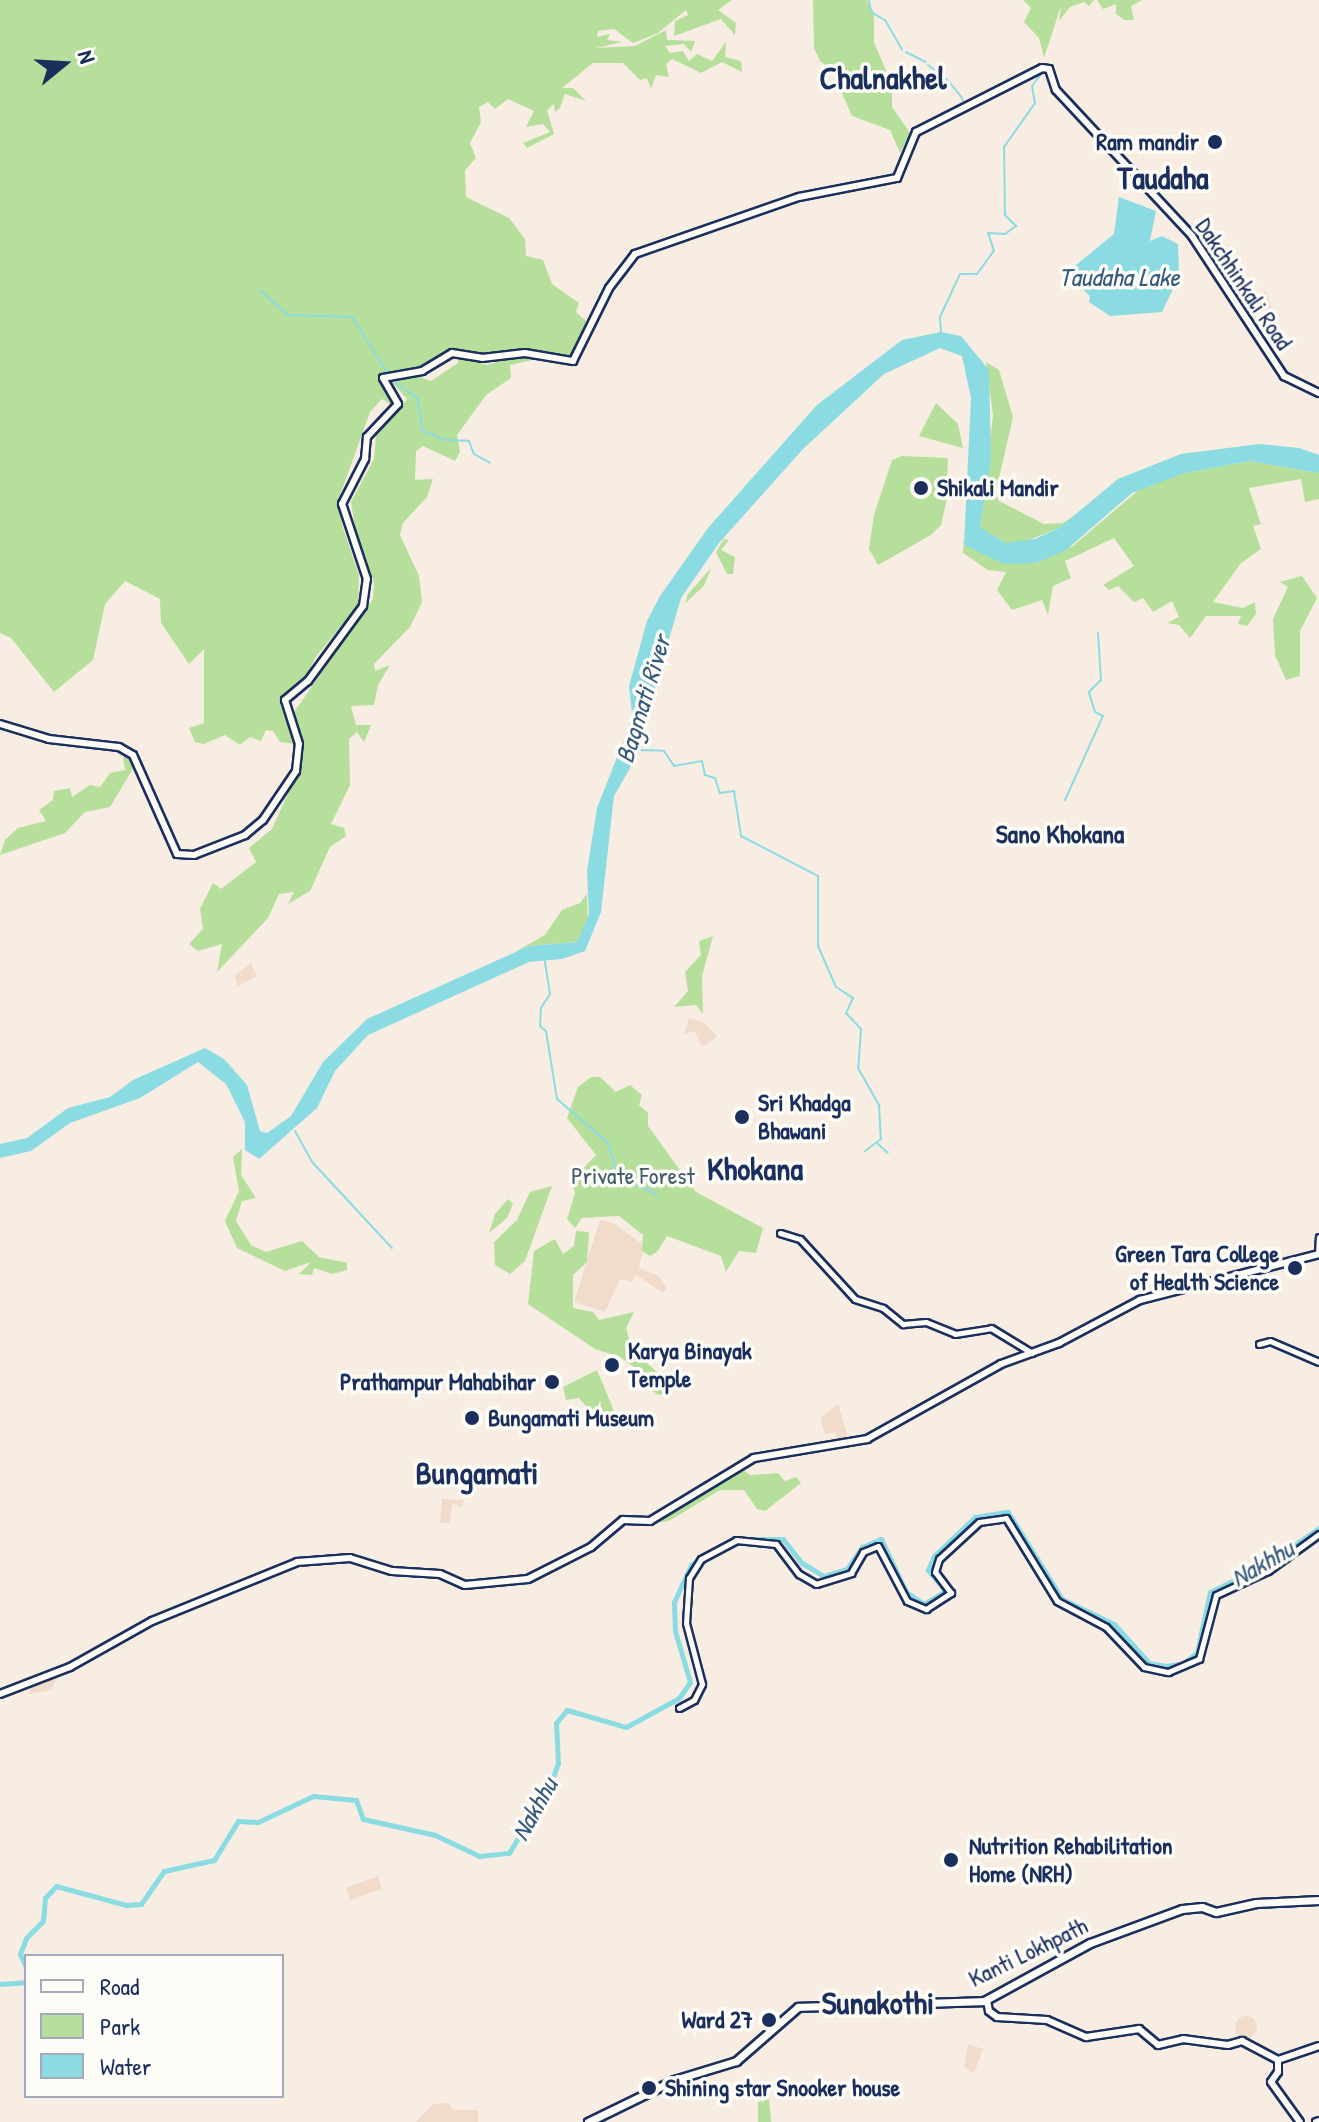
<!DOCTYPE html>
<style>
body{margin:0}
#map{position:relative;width:1319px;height:2122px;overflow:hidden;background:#f8ede3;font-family:"Patrick Hand",sans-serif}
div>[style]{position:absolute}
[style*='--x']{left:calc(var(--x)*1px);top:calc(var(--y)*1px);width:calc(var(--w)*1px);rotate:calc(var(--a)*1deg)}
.built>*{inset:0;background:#f1dbcb}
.round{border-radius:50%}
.green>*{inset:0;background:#b6df9b}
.water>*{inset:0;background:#8adbe2}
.stream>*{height:2px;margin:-1px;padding:0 1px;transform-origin:1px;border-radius:1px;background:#8adbe2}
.river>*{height:5px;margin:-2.5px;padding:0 2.5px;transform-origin:2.5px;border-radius:2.5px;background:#8adbe2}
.roads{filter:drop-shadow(2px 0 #1b2f5e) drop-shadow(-2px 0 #1b2f5e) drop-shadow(0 2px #1b2f5e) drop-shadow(0 -2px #1b2f5e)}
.tertiary>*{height:5px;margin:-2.5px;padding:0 2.5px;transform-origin:2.5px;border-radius:2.5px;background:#fdfcf7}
.secondary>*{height:6px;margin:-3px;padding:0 3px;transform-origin:3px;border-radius:3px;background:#fdfcf7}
.primary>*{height:7px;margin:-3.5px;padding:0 3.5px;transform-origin:3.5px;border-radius:3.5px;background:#fdfcf7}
.dots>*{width:22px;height:22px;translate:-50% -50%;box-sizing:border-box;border:4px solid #fdfcf7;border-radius:50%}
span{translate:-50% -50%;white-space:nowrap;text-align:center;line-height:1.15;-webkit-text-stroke:7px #fdfcf7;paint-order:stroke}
.poi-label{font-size:24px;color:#1b2f5e;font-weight:700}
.right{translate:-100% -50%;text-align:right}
.left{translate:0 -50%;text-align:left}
.street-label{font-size:24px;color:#1b2f5e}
.park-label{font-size:24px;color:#425b6d}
.water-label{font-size:26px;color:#375a7f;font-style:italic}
.neighbourhood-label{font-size:26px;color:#1b2f5e;font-weight:700}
.district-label{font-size:32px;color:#1b2f5e;font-weight:700}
.legend{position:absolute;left:24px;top:1954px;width:260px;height:144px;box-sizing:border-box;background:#fdfcf7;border:2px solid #a3aaba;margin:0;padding:10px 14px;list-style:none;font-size:24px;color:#1b2f5e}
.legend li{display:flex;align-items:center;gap:16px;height:40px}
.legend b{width:40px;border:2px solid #a3aaba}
.north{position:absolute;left:24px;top:24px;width:80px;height:80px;-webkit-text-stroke:6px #fdfcf7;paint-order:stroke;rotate:72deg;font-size:22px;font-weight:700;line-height:32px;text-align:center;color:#1b2f5e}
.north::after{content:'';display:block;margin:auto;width:28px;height:36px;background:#1b2f5e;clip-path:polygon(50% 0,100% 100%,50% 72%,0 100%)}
</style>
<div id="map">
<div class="built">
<i style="clip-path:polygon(1266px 291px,1272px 307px,1267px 312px,1254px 308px,1247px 317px,1238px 303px)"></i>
<i style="clip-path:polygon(251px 963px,257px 976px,238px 986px,235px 976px)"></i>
<i style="clip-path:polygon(689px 1018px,705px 1023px,717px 1037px,702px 1047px,695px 1031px,684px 1034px)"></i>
<i style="clip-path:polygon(600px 1220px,613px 1223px,644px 1245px,639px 1268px,659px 1276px,667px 1288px,663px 1293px,636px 1275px,632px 1282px,620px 1279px,605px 1312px,574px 1302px)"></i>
<i style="clip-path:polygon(838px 1404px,848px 1438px,837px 1440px,835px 1432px,825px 1434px,820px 1418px)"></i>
<i style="clip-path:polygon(442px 1499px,464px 1500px,462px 1507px,452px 1504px,450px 1523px,440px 1523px)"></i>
<i style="clip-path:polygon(59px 1674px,51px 1690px,29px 1694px,31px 1683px)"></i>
<i style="clip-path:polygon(378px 1876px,382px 1889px,350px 1900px,346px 1888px)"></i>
<i class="round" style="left:1235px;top:2016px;width:22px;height:22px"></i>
<i style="clip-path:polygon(968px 2044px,983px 2049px,974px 2073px,964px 2067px)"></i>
<i style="clip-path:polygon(449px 2103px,453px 2110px,478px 2110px,478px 2122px,416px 2122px,433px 2104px)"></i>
</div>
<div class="green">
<i style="clip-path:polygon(0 0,732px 0,718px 10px,736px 23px,735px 35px,721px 19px,674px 36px,675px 21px,688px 15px,686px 10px,658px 33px,633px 43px,614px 29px,598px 31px,597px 37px,610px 34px,607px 40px,622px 42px,596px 48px,635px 46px,666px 30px,667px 40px,695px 41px,691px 52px,684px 44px,665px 46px,670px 53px,683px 51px,689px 61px,697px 54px,712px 61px,726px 42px,725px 57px,741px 61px,742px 72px,722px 62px,701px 73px,672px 59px,666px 64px,669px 77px,656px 75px,651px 89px,647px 78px,640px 80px,623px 63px,593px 63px,562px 88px,573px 88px,586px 101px,565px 94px,560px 108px,555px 112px,554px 104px,547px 110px,554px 134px,527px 148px,523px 143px,550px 132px,543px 124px,526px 127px,534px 111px,508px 99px,495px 109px,488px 102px,479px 107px,481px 122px,470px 143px,476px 158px,465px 170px,466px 197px,509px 218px,525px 239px,526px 256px,543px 260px,552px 284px,579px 303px,576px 312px,586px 321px,578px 351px,569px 357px,522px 351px,486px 356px,452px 348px,428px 367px,383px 375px,385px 390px,397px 400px,393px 406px,382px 399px,370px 412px,339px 498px,342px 525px,359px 575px,358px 605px,315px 658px,305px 681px,280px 704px,296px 744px,280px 742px,273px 731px,266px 730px,261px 741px,250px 737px,240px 745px,225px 735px,204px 744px,195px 742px,189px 728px,204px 723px,204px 649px,189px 664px,161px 623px,160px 599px,125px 581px,105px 604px,93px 660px,54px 692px,11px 638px,0 633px)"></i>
<i style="clip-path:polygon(813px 0,867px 0,874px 13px,874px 42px,892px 85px,892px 107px,910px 133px,900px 153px,890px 130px,852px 116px,832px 70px,820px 61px,814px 48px)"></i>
<i style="clip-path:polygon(1023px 0,1094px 0,1089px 6px,1084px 2px,1070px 7px,1059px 21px,1061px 6px,1044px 58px,1039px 38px,1024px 22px,1031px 8px)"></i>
<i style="clip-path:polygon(1097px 0,1142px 0,1131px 6px,1134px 20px,1124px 20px,1116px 14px,1116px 4px,1103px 9px)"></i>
<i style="clip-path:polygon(459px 356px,487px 365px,513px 357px,537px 359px,510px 365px,511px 378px,486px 395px,457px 435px,460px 452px,455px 461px,423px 446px,416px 451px,415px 480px,433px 479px,427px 497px,403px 523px,400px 535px,419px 576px,422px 602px,410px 627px,374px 664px,375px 671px,390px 665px,378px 685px,374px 705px,351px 706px,356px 725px,371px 725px,364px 742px,357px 732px,349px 739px,350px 785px,331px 824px,344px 828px,346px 836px,330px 847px,310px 891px,288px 904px,294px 892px,279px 894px,268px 918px,217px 972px,222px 944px,198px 951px,189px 944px,203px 929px,200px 909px,213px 883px,221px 889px,256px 862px,249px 848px,272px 829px,300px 767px,300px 741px,292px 715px,373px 599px,374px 582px,357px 539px,351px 502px,374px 459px,376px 435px,407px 399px,390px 380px,419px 377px,431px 381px,458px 363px)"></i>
<i style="clip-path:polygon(986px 362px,999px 370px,1013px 417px,996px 491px,999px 501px,1044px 524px,1063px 523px,1090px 505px,1059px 528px,1024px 542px,1005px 543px,980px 527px,993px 415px)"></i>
<i style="clip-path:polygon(936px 403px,958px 424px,963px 448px,919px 436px)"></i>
<i style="clip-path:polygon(902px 456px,948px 458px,946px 503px,941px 525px,931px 535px,878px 565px,869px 549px,874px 515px,892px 460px)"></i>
<i style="clip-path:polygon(1250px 461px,1319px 473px,1319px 499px,1305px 502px,1301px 479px,1249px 488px,1261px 524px,1253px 526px,1261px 549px,1241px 563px,1213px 602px,1243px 608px,1255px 602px,1256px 614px,1247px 626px,1238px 624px,1241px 616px,1206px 616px,1190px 638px,1179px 625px,1167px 623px,1179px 617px,1172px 601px,1153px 612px,1143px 598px,1134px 602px,1118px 586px,1109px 590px,1103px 585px,1134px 566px,1114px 538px,1065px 561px,1071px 578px,1053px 586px,1048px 615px,1042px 600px,1012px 610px,997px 590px,1006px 572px,988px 570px,963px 553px,964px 532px,964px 545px,1036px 563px,1073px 546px,1141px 488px,1185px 473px)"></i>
<i style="clip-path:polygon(724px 539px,729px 540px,721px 550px,735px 557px,733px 574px,727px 574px,716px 552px)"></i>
<i style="clip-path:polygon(711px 568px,704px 586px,685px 603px,688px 594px)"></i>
<i style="clip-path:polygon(1302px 576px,1317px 598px,1300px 631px,1300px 676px,1286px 680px,1275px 655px,1273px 619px,1288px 587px,1280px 582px)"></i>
<i style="clip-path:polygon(128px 756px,134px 767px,110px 807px,85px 812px,65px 833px,0 855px,5px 840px,18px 828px,46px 821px,39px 810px,53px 800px,54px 791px,70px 788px,72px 797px,90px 785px,100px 787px,110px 773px,125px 770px,123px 757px)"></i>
<i style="clip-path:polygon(587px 894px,588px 923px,577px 942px,529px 946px,513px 953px,545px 935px,562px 910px,580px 903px)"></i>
<i style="clip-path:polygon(713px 936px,702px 976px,703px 1014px,696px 1005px,674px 1007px,688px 991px,685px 972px,701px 955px,699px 941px)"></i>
<i style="clip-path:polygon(591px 1077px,600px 1077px,616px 1092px,630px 1085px,642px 1095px,639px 1105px,648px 1113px,648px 1126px,696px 1192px,763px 1228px,756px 1253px,739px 1251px,726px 1272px,721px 1256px,667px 1236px,657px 1252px,650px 1256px,642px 1251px,643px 1235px,619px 1216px,582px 1218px,575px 1228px,567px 1219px,575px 1193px,571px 1181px,596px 1155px,567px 1118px,578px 1087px)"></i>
<i style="clip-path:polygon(242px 1149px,241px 1175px,256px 1198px,242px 1201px,236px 1221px,251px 1245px,266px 1252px,302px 1241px,319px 1257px,347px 1263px,347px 1270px,332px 1274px,314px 1268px,312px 1275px,299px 1274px,311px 1262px,285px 1271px,237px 1248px,225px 1221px,239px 1191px,233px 1157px)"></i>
<i style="clip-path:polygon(552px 1186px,525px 1261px,510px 1274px,495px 1265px,494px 1242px,517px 1220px,530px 1192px)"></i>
<i style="clip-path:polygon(508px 1199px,513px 1204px,507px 1218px,489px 1233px,495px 1214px)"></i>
<i style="clip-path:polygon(576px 1231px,589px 1232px,587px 1262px,573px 1275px,573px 1308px,593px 1312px,599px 1320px,634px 1312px,626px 1328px,632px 1350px,665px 1379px,668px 1393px,659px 1395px,637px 1382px,634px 1367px,620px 1357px,595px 1349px,528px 1304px,534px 1251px,555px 1239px,563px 1254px,574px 1246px)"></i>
<i style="clip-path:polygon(597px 1370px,614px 1411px,595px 1417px,579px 1398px,566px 1400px,563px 1387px)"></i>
<i style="clip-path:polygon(742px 1469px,750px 1475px,778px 1473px,785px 1481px,796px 1477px,801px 1483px,765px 1511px,757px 1509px,744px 1490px,720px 1490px,669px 1521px,653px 1523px)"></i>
<i style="clip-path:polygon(769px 2099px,771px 2122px,758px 2122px,758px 2102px)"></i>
</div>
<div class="water">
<i style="clip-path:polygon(1119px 197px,1156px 211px,1150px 241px,1162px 236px,1178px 244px,1179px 276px,1162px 312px,1110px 316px,1089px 302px,1090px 296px,1070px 277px,1070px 270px,1114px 234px)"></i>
<i style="clip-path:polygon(941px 332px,961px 336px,989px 370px,991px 458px,980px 527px,1005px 543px,1035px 539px,1059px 528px,1118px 479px,1181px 454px,1259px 444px,1299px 448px,1319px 455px,1319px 473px,1250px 461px,1185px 473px,1132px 493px,1065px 551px,1036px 563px,1004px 564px,964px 545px,971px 398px,962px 356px,940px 348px,884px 374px,803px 449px,719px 543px,681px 598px,648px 711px,645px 742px,614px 796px,601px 912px,585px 951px,562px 959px,529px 962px,368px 1035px,335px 1071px,317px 1108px,259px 1159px,245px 1150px,245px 1122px,226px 1084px,198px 1062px,140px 1098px,70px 1123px,31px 1151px,0 1158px,0 1144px,27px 1138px,68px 1108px,110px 1097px,133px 1080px,205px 1048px,224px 1059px,247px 1085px,260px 1131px,267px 1133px,291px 1116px,323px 1062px,367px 1019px,529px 946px,577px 942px,589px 915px,587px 871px,597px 808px,627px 732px,632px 714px,629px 686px,647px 621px,660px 596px,708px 528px,817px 405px,902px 340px)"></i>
</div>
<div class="stream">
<i style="--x:869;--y:0;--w:12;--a:81"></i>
<i style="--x:871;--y:12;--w:16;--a:30"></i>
<i style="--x:885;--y:20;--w:34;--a:60"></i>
<i style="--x:906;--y:52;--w:22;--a:27"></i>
<i style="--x:928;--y:65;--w:23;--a:38"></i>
<i style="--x:947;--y:80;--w:12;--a:48"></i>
<i style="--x:956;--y:90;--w:5;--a:53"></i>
<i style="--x:960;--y:95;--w:6;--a:59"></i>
<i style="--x:260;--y:290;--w:38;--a:42"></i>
<i style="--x:288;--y:315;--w:64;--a:1.8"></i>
<i style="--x:352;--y:317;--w:69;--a:57.5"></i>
<i style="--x:941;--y:332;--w:15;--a:-94"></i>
<i style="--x:940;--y:317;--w:47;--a:-65.1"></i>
<i style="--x:960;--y:274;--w:17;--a:0"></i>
<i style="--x:977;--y:274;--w:29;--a:-54"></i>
<i style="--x:994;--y:251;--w:19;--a:-108"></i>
<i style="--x:988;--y:233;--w:17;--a:3"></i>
<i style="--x:1005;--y:234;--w:14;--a:-36"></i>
<i style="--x:1016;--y:226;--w:16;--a:-135"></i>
<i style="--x:1005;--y:215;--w:68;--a:-90.8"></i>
<i style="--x:1004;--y:147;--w:54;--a:-54.8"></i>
<i style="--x:1035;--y:103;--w:17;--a:-100"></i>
<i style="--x:1032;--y:86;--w:20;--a:-53"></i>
<i style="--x:392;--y:380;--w:31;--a:36"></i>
<i style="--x:417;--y:398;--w:34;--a:80"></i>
<i style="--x:423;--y:431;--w:25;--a:21"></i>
<i style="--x:446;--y:440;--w:23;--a:2"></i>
<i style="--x:469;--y:441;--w:14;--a:69"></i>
<i style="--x:474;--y:454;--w:18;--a:29"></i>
<i style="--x:639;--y:750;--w:25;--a:2"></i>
<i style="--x:664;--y:751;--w:18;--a:56"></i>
<i style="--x:674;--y:766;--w:28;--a:-10"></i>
<i style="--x:702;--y:761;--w:14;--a:78"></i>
<i style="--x:705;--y:775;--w:10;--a:17"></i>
<i style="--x:715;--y:778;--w:16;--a:72"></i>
<i style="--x:720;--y:793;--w:14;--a:-8"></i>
<i style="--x:734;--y:791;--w:46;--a:81.2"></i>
<i style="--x:741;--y:836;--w:87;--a:27.5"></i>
<i style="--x:818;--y:876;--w:70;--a:90"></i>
<i style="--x:818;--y:946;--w:45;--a:66.3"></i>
<i style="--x:836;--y:987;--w:20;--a:33"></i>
<i style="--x:853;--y:998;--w:17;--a:115"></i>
<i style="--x:846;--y:1013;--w:22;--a:47"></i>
<i style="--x:861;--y:1029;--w:39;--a:94"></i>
<i style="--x:858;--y:1068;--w:43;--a:60.4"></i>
<i style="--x:879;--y:1105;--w:34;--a:87"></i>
<i style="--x:881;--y:1139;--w:20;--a:143"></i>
<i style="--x:1065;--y:800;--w:92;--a:-65.7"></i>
<i style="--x:1103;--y:716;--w:9;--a:-153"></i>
<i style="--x:1095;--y:712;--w:21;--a:-107"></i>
<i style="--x:1089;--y:692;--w:17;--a:-45"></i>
<i style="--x:1101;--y:680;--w:47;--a:-93.7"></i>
<i style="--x:544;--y:956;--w:38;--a:81"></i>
<i style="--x:550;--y:994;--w:17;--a:123"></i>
<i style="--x:541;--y:1008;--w:18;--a:93"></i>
<i style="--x:540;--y:1026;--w:8;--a:40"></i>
<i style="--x:546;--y:1031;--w:69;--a:80.8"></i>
<i style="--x:557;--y:1099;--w:67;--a:40.8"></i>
<i style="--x:608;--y:1143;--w:31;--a:73"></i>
<i style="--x:617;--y:1173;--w:46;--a:28.8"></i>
<i style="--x:295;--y:1131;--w:37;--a:61"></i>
<i style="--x:313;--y:1163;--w:116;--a:47.1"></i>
<i style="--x:878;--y:1144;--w:13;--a:42"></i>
</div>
<div class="river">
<i style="--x:26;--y:1967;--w:14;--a:-115"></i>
<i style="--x:20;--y:1954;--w:17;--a:-69"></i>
<i style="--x:26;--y:1938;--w:24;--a:-45"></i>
<i style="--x:43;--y:1921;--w:23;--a:-85"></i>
<i style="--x:45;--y:1898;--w:16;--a:-47"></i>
<i style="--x:56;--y:1886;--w:73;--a:15.2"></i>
<i style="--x:126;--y:1905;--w:15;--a:-4"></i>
<i style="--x:141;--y:1904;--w:40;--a:-55.1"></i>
<i style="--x:164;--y:1871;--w:51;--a:-12.4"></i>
<i style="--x:214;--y:1860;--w:46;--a:-58.4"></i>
<i style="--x:238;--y:1821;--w:20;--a:3"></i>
<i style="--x:258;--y:1822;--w:61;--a:-25.3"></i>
<i style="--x:313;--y:1796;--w:43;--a:5.3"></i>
<i style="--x:356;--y:1800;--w:20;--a:70"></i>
<i style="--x:363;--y:1819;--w:74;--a:12.5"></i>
<i style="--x:435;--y:1835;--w:49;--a:25.5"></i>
<i style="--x:479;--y:1856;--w:30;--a:-6"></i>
<i style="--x:509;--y:1853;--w:79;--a:-58.9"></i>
<i style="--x:550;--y:1785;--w:23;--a:-70"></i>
<i style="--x:558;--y:1763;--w:40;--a:-92.9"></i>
<i style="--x:556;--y:1723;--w:17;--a:-50"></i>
<i style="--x:567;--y:1710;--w:61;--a:16.1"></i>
<i style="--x:626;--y:1727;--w:60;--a:-28.7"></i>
<i style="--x:679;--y:1698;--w:19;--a:-55"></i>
<i style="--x:690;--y:1682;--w:53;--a:-106.4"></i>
<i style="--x:675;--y:1631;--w:29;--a:-92"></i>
<i style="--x:674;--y:1602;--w:41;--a:-65.3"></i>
<i style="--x:691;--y:1565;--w:49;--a:-32.4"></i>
<i style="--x:732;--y:1539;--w:51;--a:0"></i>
<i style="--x:783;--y:1539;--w:31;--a:52"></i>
<i style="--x:802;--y:1563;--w:26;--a:31"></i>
<i style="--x:824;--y:1576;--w:24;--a:-17"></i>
<i style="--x:847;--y:1569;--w:27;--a:-56"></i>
<i style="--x:862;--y:1547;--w:21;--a:-23"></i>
<i style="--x:881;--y:1539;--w:59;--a:64.7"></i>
<i style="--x:906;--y:1592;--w:22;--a:34"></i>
<i style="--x:924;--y:1604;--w:26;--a:-31"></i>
<i style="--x:946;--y:1591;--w:28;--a:-131"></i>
<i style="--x:928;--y:1570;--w:15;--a:-67"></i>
<i style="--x:934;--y:1556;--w:57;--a:-43.6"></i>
<i style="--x:975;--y:1517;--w:33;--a:-9"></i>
<i style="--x:1008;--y:1512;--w:102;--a:58.2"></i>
<i style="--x:1062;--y:1599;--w:58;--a:25.7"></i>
<i style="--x:1114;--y:1624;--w:52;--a:48.1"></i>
<i style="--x:1149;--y:1663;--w:17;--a:10"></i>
<i style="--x:1166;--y:1666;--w:18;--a:-9"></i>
<i style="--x:1184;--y:1663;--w:17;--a:-40"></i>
<i style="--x:1197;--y:1652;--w:61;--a:-77.8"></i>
<i style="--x:1210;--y:1592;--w:64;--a:-26.2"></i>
<i style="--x:1267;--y:1564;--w:63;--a:-34.7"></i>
<i style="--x:0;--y:1984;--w:26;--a:-4"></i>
</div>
<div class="roads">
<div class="tertiary">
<i style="--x:780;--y:1233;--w:21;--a:17"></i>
<i style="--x:800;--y:1239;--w:81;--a:47.5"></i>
<i style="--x:855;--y:1299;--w:29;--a:18"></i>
<i style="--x:883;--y:1308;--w:26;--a:39"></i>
<i style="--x:903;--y:1324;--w:23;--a:-5"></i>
<i style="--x:926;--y:1322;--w:31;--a:22"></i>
<i style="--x:955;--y:1334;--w:36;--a:-9"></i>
<i style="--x:991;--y:1328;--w:48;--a:31.4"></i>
<i style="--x:1318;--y:1254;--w:17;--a:-87"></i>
<i style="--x:1259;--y:1344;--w:11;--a:-15"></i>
<i style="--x:1270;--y:1341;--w:53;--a:23.2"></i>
<i style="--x:679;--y:1708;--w:17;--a:-28"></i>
<i style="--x:694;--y:1700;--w:18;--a:-63"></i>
<i style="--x:702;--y:1684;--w:63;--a:-104.7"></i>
<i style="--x:686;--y:1623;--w:45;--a:-86.2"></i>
<i style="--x:689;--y:1578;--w:22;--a:-58"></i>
<i style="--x:701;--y:1559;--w:40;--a:-28"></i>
<i style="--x:736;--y:1540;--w:40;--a:5.7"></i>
<i style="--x:776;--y:1544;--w:38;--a:53"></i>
<i style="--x:799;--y:1574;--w:20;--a:30"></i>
<i style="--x:816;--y:1584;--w:37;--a:-17"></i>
<i style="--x:851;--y:1573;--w:24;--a:-60"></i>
<i style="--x:863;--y:1552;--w:16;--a:-22"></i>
<i style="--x:878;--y:1546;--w:62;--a:62.2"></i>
<i style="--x:907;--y:1601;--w:21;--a:23"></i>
<i style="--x:926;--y:1609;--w:30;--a:-33"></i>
<i style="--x:951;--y:1593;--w:26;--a:-127"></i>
<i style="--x:935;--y:1572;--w:14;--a:-73"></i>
<i style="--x:939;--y:1559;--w:54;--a:-42.8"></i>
<i style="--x:979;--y:1522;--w:27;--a:-8"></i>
<i style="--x:1006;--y:1518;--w:97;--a:58.4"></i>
<i style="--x:1057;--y:1601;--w:55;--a:28"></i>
<i style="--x:1106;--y:1627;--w:55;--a:46.5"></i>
<i style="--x:1144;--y:1667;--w:25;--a:12"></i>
<i style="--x:1168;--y:1672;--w:34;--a:-23"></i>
<i style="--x:1199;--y:1659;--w:66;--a:-75.1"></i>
<i style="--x:1216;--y:1595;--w:57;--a:-24.8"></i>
<i style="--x:1268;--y:1571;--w:63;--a:-36"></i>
</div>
<div class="secondary">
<i style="--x:0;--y:724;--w:51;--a:17"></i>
<i style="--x:49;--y:739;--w:70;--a:6.5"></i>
<i style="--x:119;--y:747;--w:16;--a:30"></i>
<i style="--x:133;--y:755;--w:108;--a:66"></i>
<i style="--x:177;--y:854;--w:17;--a:3"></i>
<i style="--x:194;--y:855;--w:55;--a:-21.4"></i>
<i style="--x:245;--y:835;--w:23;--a:-40"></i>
<i style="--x:263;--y:820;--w:59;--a:-56"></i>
<i style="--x:296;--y:771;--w:27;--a:-84"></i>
<i style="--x:299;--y:744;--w:46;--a:-107.7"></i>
<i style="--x:285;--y:700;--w:30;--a:-40"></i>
<i style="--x:308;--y:681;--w:93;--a:-53.7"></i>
<i style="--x:363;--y:606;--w:27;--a:-82"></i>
<i style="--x:367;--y:579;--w:79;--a:-108.4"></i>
<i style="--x:342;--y:504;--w:51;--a:-62.9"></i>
<i style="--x:365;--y:459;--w:22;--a:-85"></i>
<i style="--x:367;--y:437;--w:45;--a:-46.8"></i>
<i style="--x:398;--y:404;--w:30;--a:-120"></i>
<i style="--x:383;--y:378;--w:40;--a:-10"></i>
<i style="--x:422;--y:371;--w:35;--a:-31"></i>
<i style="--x:452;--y:353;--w:30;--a:9"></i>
<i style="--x:482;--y:358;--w:43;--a:-6.6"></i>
<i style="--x:525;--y:353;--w:49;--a:9.5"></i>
<i style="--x:573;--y:361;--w:81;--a:-63.7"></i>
<i style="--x:609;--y:288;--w:43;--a:-52.6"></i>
<i style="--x:635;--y:254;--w:174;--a:-19.2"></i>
<i style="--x:799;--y:197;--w:100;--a:-11"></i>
<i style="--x:897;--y:178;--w:50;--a:-67.6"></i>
<i style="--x:916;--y:132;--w:141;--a:-26.9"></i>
<i style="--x:1042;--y:68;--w:7;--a:8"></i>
<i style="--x:1049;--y:69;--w:22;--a:72"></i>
<i style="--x:1056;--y:90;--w:200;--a:47"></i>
<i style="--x:1192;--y:236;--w:168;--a:56.7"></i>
<i style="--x:1284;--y:376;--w:39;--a:26"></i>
<i style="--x:0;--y:1694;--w:75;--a:-21.1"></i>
<i style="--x:70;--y:1667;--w:94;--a:-29.3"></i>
<i style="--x:152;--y:1621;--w:157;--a:-22.1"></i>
<i style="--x:297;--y:1562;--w:53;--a:-4.3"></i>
<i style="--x:350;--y:1558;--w:44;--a:17.2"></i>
<i style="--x:392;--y:1571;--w:48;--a:3.6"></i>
<i style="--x:440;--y:1574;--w:27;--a:24"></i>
<i style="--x:465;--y:1585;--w:63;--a:-5.4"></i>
<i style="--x:528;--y:1579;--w:71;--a:-26.9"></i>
<i style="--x:591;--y:1547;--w:42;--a:-40.2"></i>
<i style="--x:623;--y:1520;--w:27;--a:2"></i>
<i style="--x:650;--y:1521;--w:122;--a:-31.2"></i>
<i style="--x:754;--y:1458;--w:115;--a:-9.5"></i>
<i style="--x:867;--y:1439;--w:154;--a:-29.2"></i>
<i style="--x:1001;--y:1364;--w:62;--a:-19.9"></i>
<i style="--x:1059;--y:1343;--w:92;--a:-28"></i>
<i style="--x:1140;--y:1300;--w:185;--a:-14.4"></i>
<i style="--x:987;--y:2000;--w:11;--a:80"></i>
<i style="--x:989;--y:2011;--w:10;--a:37"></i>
<i style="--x:997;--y:2017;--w:50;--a:3.4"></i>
<i style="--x:1047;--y:2020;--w:43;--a:23.6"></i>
<i style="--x:1086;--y:2037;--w:54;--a:-8.6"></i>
<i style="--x:1139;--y:2029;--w:25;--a:40"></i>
<i style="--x:1158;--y:2045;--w:26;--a:-13"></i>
<i style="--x:1183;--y:2039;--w:45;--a:7.6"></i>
<i style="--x:1228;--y:2045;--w:15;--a:-16"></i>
<i style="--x:1242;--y:2041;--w:41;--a:27.8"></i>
<i style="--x:1278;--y:2060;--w:43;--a:-18.9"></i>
<i style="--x:1278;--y:2060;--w:12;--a:90"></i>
<i style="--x:1278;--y:2072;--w:12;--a:125"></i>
<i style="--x:1271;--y:2082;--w:49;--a:54.1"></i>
<i style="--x:1316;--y:2122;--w:3;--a:-18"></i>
</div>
<div class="primary">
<i style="--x:588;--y:2122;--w:96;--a:-26"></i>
<i style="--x:674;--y:2080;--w:65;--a:-17"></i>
<i style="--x:736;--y:2061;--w:82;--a:-41.1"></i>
<i style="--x:798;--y:2007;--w:186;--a:-1.8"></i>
<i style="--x:984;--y:2001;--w:121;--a:-28.7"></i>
<i style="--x:1090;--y:1943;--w:98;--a:-20.3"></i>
<i style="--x:1182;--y:1909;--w:20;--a:-6"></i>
<i style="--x:1202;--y:1907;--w:15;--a:20"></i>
<i style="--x:1216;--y:1912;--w:41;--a:-12.7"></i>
<i style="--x:1256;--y:1903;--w:63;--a:-2.7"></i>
</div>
</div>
<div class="dots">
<i style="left:1215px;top:142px;background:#1b2f5e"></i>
<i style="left:921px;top:488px;background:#1b2f5e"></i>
<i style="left:742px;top:1117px;background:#1b2f5e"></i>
<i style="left:1295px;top:1268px;background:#1b2f5e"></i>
<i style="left:612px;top:1365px;background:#1b2f5e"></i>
<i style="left:552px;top:1382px;background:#1b2f5e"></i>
<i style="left:472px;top:1418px;background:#1b2f5e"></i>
<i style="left:951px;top:1860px;background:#1b2f5e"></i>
<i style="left:769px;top:2020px;background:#1b2f5e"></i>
<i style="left:649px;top:2088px;background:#1b2f5e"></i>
</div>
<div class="poi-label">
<span class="right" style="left:1199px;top:142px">Ram mandir</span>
<span class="left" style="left:937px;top:488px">Shikali Mandir</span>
<span class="left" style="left:758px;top:1117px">Sri Khadga<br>Bhawani</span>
<span class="right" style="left:1279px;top:1268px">Green Tara College<br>of Health Science</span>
<span class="left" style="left:628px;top:1365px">Karya Binayak<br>Temple</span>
<span class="right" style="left:536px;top:1382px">Prathampur Mahabihar</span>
<span class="left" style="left:488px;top:1418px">Bungamati Museum</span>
<span class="left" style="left:969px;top:1860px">Nutrition Rehabilitation<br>Home (NRH)</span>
<span class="right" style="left:753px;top:2020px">Ward 27</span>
<span class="left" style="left:665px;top:2088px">Shining star Snooker house</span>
</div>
<div class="street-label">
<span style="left:1244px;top:284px;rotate:56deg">Dakchhinkali Road</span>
<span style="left:1028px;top:1952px;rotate:-26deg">Kanti Lokhpath</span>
</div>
<div class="park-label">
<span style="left:633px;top:1176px">Private Forest</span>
</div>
<div class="water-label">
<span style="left:1119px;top:277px">Taudaha Lake</span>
<span style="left:643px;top:699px;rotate:-73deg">Bagmati River</span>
<span style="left:1262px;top:1563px;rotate:-30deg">Nakhhu</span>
<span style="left:534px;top:1809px;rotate:-61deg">Nakhhu</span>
</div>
<div class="neighbourhood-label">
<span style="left:1060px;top:834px">Sano Khokana</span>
</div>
<div class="district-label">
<span style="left:883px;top:78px">Chalnakhel</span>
<span style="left:1163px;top:178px">Taudaha</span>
<span style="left:755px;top:1169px">Khokana</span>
<span style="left:477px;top:1473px">Bungamati</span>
<span style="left:878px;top:2003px">Sunakothi</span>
</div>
<ul class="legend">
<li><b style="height:10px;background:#fdfcf7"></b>Road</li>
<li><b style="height:22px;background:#b6df9b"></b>Park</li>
<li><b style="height:22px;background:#8adbe2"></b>Water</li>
</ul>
<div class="north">N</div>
</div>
